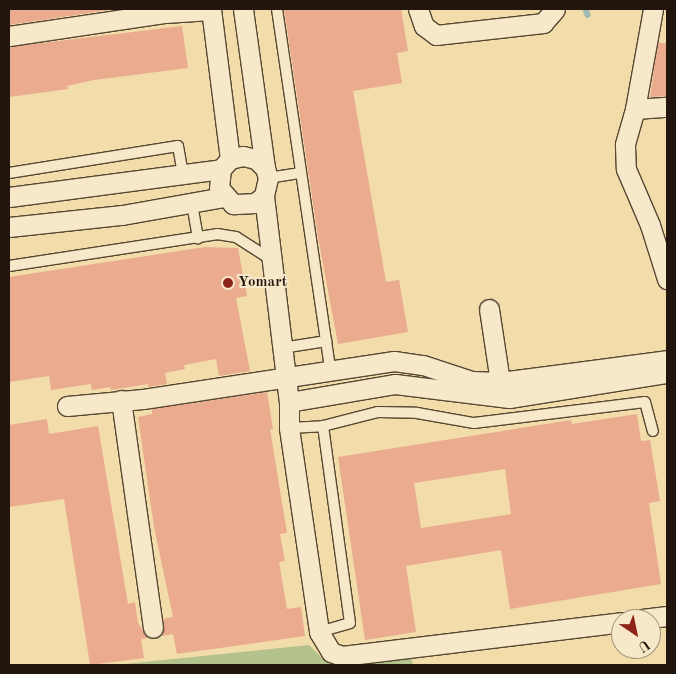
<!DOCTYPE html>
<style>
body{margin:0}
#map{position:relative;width:676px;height:674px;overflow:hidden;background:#f1dcaa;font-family:"Old Standard TT",serif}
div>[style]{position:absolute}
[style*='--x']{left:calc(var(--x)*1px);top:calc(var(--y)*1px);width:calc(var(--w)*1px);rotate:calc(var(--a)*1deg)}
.green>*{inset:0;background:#b4c28d}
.stream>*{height:5.5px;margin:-2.75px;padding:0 2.75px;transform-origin:2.75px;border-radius:2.75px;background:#a0b9b5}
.building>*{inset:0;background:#eaab8f}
.roads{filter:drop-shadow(1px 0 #564734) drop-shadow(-1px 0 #564734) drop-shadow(0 1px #564734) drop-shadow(0 -1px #564734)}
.lane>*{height:10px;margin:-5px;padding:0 5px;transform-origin:5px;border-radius:5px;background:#f6e8c8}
.street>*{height:19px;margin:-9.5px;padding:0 9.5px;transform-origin:9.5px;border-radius:9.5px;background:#f6e8c8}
.dots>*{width:14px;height:14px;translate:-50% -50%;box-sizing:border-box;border:2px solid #f6e8c8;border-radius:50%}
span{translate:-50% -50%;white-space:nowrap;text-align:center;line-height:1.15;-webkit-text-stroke:4px #f6e8c8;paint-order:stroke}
.poi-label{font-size:15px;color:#22150d;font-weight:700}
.left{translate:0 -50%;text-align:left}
.frame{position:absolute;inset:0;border:10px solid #22150d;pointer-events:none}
.north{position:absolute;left:611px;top:609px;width:50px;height:50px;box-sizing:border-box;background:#f6e8c8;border:1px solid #a1947d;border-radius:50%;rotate:146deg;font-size:14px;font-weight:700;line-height:20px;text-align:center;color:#22150d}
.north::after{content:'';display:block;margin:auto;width:18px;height:22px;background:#8f2418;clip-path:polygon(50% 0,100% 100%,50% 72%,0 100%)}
</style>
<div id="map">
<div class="green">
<i style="clip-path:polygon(309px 645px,321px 657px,345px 664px,366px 665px,411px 656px,413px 665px,115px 665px)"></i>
</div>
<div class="stream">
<i style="--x:586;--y:9;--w:6;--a:72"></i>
</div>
<div class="building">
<i style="clip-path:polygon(9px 9px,109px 9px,109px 10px,9px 25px)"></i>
<i style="clip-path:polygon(284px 9px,401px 9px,408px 51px,397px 53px,402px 83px,353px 91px,386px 282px,399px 280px,408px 332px,338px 344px,318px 237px)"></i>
<i style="clip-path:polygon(182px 26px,188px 68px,94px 80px,67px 86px,68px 89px,9px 97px,9px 47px)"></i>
<i style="clip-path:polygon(658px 43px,667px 43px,667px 96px,650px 97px)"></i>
<i style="clip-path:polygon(205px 247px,238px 248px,247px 296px,236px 298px,250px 371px,219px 376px,216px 359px,184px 365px,185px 369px,165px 373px,167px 384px,148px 387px,148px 384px,111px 390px,110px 387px,92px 390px,91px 384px,51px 390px,49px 376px,9px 382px,9px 277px)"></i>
<i style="clip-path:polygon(267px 392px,273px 429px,270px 429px,287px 533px,280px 534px,285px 561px,279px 562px,287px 609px,301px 607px,305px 636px,177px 654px,173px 634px,161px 636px,163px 619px,173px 617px,154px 527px,138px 417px,152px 414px,152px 409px)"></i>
<i style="clip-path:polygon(evenodd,637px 414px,641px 441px,650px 440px,660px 501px,649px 503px,661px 584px,510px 609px,501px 550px,406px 566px,416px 632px,365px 640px,338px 457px,571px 420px,572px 424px,637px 414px,505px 469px,511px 514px,421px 528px,414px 483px,505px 469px)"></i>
<i style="clip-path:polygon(47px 419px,49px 434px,98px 426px,128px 604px,135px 602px,138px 623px,148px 638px,141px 639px,144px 658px,90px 665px,64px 499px,9px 507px,9px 425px)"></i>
</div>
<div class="roads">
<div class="lane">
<i style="--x:277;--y:9;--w:365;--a:81.6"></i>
<i style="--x:9;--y:173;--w:171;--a:-9.1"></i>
<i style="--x:178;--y:146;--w:29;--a:80"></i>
<i style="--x:268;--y:178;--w:33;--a:-9"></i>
<i style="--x:192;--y:204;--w:35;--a:80"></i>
<i style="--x:9;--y:266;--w:210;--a:-8.7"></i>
<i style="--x:217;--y:234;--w:19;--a:9"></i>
<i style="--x:236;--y:237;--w:43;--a:32.6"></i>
<i style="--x:282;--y:348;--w:45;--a:-9"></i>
<i style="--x:289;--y:428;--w:34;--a:-3"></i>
<i style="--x:323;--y:426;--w:57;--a:-14.3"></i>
<i style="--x:378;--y:412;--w:39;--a:1"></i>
<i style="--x:417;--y:413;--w:58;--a:10"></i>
<i style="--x:474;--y:423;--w:172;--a:-7"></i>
<i style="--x:645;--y:402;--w:30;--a:75"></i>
<i style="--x:319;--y:632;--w:32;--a:-16"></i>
<i style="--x:350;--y:623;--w:199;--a:-97.8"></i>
</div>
<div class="street">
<i style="--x:211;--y:9;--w:151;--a:82.8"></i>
<i style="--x:243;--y:9;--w:161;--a:82.1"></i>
<i style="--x:418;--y:9;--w:18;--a:71"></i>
<i style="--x:424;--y:26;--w:15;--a:37"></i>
<i style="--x:436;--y:35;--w:108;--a:-6.4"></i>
<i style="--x:543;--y:23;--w:18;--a:-49"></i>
<i style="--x:653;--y:9;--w:102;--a:100.2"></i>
<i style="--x:635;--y:109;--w:37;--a:106"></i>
<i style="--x:625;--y:145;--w:24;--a:88"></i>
<i style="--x:626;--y:169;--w:61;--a:66.8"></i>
<i style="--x:650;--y:225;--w:57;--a:72.5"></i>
<i style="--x:9;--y:36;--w:158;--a:-8.4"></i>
<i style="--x:165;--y:13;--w:46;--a:-3.7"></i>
<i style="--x:635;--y:109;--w:32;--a:-4"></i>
<i style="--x:264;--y:196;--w:11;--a:142"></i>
<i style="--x:255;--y:203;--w:22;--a:177"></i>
<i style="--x:233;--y:204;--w:21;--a:-131"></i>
<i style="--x:219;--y:188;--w:19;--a:-84"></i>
<i style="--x:221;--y:169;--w:13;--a:-48"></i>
<i style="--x:230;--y:159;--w:13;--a:-13"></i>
<i style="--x:243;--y:156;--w:13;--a:13"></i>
<i style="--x:256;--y:159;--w:13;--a:45"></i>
<i style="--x:265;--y:168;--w:10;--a:73"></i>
<i style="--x:268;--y:178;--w:18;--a:103"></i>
<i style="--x:264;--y:196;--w:208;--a:83.1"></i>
<i style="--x:289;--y:402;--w:26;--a:90"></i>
<i style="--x:289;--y:428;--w:206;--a:81.6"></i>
<i style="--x:319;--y:632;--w:23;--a:59"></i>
<i style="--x:331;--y:652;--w:12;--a:20"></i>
<i style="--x:342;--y:656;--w:281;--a:-6.9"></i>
<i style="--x:9;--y:197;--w:214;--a:-7.5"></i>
<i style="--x:9;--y:227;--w:114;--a:-6.1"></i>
<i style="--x:122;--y:215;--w:104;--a:-10"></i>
<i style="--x:489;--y:309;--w:74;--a:81.4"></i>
<i style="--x:121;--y:400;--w:230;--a:82"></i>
<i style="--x:289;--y:402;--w:108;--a:-9.6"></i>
<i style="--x:395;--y:384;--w:115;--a:7"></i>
<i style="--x:509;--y:398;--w:160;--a:-9"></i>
<i style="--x:67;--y:406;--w:76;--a:-5.3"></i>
<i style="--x:143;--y:399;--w:254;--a:-8.6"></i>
<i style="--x:394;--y:361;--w:29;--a:8"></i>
<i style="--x:423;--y:365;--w:52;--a:18.1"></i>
<i style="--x:472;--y:381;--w:28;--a:2"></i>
<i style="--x:500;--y:382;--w:168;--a:-7.5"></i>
<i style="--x:642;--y:619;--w:25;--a:-7"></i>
</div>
</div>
<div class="dots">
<i style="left:228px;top:283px;background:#8f2418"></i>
</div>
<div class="poi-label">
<span class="left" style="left:238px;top:283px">Yomart</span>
</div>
<div class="frame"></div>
<div class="north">U</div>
</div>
